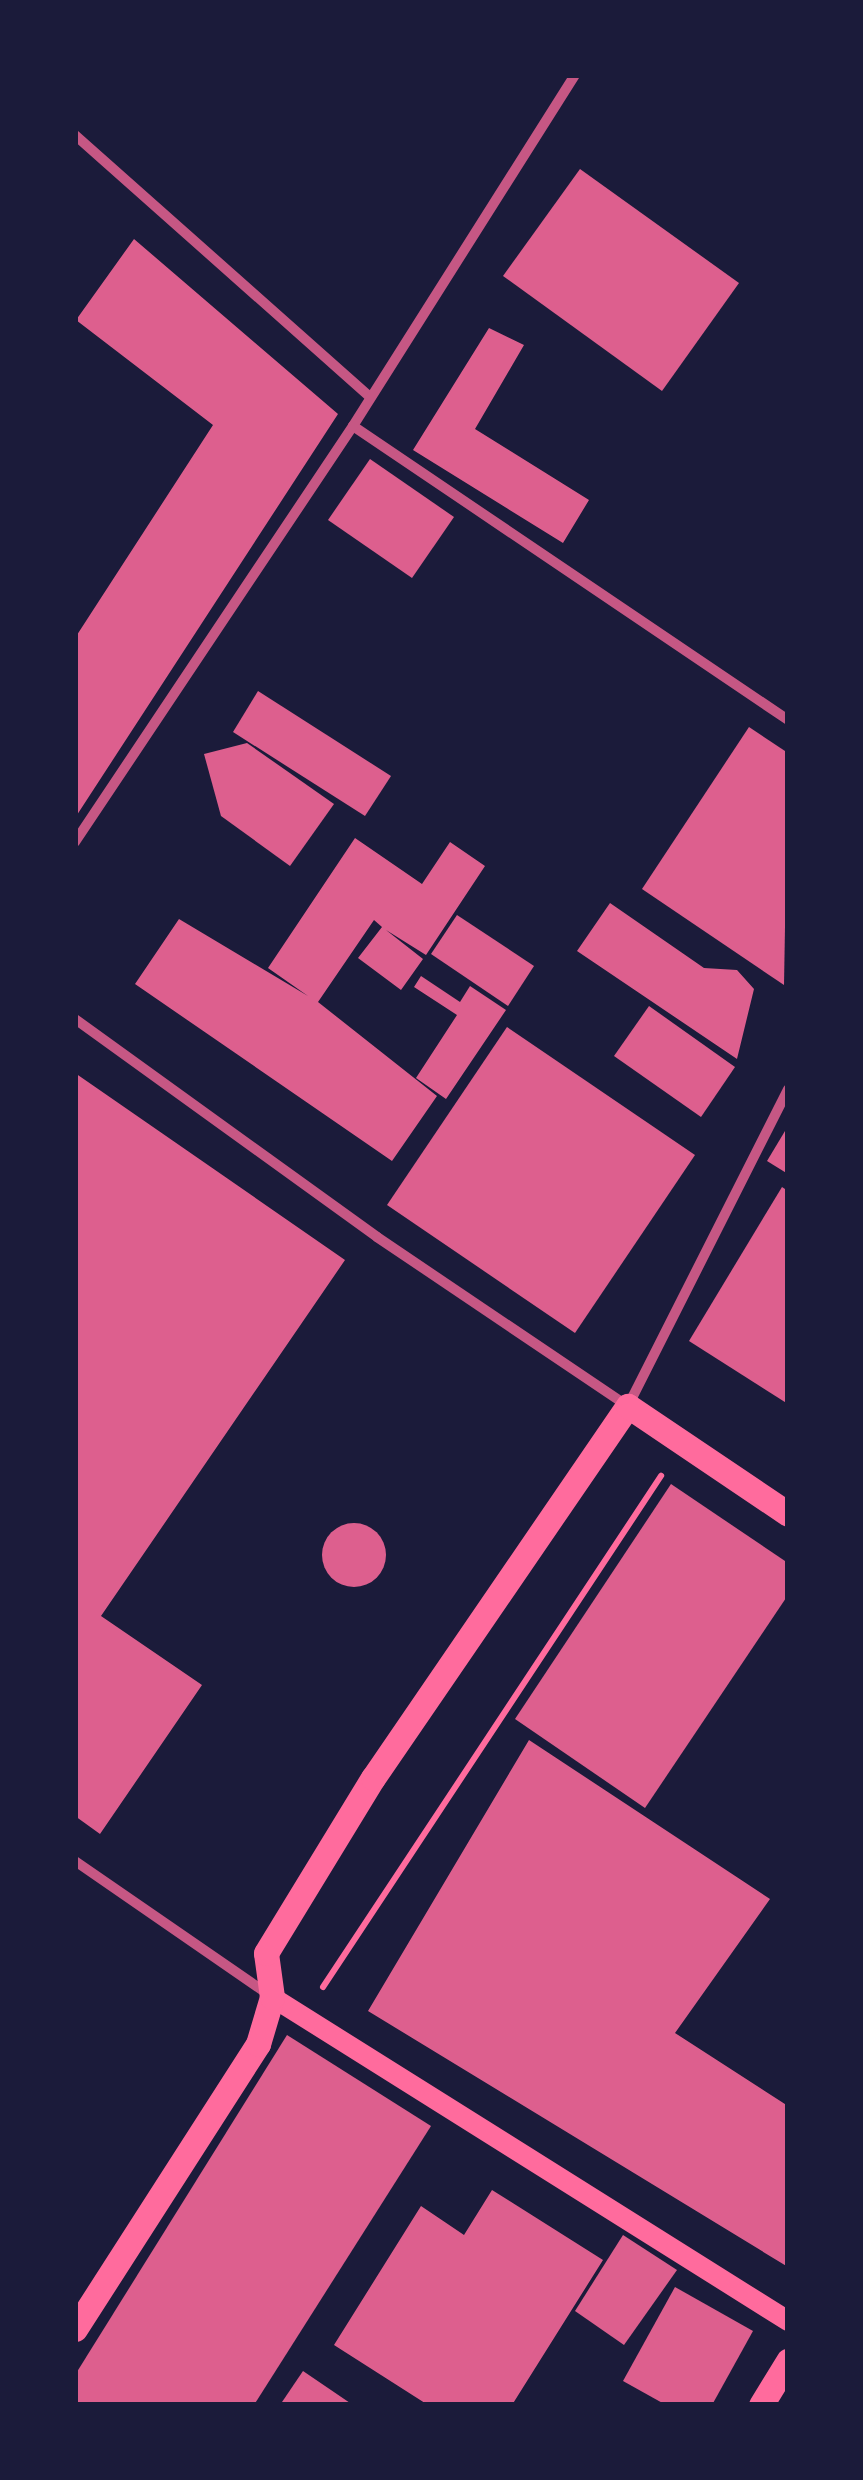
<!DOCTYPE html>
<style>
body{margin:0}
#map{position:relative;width:863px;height:2480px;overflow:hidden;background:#1b1b3a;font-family:"Asap Condensed",sans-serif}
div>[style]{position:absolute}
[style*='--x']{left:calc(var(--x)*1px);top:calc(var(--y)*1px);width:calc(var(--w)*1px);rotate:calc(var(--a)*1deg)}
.building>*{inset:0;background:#dd5f8e}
.round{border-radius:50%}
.path>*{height:6px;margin:-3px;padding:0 3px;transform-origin:3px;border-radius:3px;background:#ff6b9d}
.minor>*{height:10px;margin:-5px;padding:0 5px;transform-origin:5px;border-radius:5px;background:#c65784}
.secondary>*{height:20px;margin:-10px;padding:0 10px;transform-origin:10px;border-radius:10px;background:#ff6b9d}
.primary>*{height:25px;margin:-12.5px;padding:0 12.5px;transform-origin:12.5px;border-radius:12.5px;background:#ff6b9d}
span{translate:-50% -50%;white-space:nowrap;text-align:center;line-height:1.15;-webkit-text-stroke:8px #1b1b3a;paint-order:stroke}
.frame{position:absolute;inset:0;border:78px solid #1b1b3a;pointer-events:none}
</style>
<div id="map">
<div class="building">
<i style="clip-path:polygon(580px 169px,739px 283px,662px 391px,503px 276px)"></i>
<i style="clip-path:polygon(134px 239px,338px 414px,75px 818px,75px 638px,213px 425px,76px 320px)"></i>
<i style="clip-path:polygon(489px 328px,524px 345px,475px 429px,589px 500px,563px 543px,413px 450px)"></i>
<i style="clip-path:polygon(370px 459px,454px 517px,412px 578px,328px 520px)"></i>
<i style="clip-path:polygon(258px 691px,391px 776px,365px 816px,233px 732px)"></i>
<i style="clip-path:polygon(749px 727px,788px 753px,784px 985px,642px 889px)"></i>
<i style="clip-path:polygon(247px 743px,334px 804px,290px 866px,221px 816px,204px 754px)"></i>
<i style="clip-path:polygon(355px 838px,422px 884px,450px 842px,485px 866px,426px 955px,386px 930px,423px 959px,401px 990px,358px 958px,382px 927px,374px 920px,318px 1002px,437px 1096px,392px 1161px,135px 984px,179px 919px,308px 996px,268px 968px)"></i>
<i style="clip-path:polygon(610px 903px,704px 968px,737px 970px,754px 989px,737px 1059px,577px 951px)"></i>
<i style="clip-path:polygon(457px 915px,534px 966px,508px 1006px,431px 954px)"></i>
<i style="clip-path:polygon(421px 976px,460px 1002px,470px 986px,506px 1010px,446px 1099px,416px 1078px,457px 1015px,414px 987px)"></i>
<i style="clip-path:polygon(649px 1006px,735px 1067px,701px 1117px,614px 1056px)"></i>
<i style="clip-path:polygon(507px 1027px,695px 1155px,575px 1333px,387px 1205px)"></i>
<i style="clip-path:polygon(75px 1073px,345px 1260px,101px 1616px,202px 1685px,100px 1834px,75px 1816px)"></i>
<i style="clip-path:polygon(788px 1126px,788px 1174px,767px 1161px)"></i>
<i style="clip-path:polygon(782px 1187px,788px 1191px,788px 1404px,689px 1341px)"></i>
<i style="clip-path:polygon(671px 1484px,788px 1563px,788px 1595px,645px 1808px,515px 1719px)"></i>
<i class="round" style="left:322px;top:1523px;width:64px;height:64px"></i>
<i style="clip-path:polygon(529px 1740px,770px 1899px,675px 2033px,788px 2106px,788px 2267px,368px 2011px)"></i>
<i style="clip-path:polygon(287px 2035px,431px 2126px,254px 2405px,75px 2405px,75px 2375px)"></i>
<i style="clip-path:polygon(492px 2190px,603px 2260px,512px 2405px,428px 2405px,334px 2345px,421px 2206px,464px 2235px)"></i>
<i style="clip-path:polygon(623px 2235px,677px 2270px,624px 2345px,575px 2311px)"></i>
<i style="clip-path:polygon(675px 2287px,753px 2331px,712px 2405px,666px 2405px,623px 2381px)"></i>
<i style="clip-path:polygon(303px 2371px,353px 2405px,280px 2405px)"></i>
</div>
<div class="path">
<i style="--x:323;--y:1987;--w:613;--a:-56.52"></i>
</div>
<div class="minor">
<i style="--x:75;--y:135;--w:393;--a:41.6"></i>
<i style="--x:353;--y:426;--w:525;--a:34.05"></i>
<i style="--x:75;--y:842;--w:500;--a:-56.25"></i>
<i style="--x:353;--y:426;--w:415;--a:-57.7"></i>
<i style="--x:75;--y:1019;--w:372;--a:35.8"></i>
<i style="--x:377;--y:1237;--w:303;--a:34"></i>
<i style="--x:628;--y:1406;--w:355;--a:-63.2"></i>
<i style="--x:75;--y:1861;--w:234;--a:34.6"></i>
</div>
<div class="secondary">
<i style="--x:272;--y:1997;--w:609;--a:32.12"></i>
</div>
<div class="primary">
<i style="--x:75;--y:2329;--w:339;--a:-57.3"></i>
<i style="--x:258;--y:2044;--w:49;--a:-73.4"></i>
<i style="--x:272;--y:1997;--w:44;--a:-97.8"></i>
<i style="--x:266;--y:1953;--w:205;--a:-58.6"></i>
<i style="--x:373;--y:1778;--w:451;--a:-55.6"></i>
<i style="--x:628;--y:1406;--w:193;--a:34"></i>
<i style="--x:761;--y:2405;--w:52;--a:-58.5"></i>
</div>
<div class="frame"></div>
</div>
